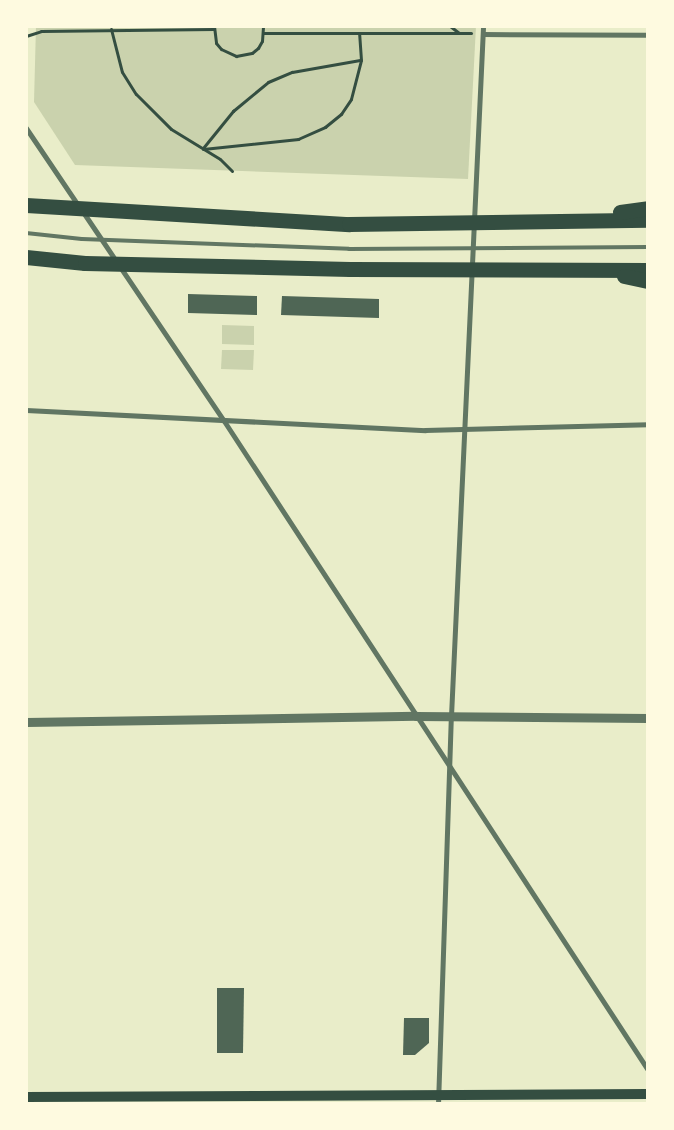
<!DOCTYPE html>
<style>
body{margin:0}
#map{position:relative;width:674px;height:1130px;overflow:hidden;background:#e9edc9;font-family:Quicksand,sans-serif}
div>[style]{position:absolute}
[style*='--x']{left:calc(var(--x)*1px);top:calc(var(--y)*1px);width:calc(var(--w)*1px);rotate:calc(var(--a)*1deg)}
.green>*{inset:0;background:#cad2ad}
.building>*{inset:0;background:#4f6655}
.path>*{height:3px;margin:-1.5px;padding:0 1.5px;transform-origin:1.5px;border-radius:1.5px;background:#344e41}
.service>*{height:4px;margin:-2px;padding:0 2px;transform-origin:2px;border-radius:2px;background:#617663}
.minor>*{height:5px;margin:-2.5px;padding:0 2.5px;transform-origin:2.5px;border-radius:2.5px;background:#617663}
.tertiary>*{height:9px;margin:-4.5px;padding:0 4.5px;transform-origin:4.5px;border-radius:4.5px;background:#617663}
.secondary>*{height:10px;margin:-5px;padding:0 5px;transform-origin:5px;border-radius:5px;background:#344e41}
.motorway>*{height:15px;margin:-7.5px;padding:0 7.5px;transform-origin:7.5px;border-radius:7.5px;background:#344e41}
span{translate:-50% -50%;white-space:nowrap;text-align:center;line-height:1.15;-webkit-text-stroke:5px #fefae0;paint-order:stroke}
.frame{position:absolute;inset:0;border:28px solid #fefae0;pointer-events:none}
</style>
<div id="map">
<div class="green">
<i style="clip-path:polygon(36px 26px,476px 26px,468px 179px,75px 165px,34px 102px)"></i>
<i style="clip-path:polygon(222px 325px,254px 326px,254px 345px,222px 344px)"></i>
<i style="clip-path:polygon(222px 350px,254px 350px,253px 370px,221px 369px)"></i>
</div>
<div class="building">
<i style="clip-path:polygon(188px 294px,257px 296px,257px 315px,188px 313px)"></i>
<i style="clip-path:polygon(282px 296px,379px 299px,379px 318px,281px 315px)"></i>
<i style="clip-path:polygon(217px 988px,244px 988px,243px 1053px,217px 1053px)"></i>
<i style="clip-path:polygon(404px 1018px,429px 1018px,429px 1043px,415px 1055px,403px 1055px)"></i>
</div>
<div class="path">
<i style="--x:214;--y:26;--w:17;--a:83"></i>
<i style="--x:216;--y:43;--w:8;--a:50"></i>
<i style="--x:221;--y:49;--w:17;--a:25"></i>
<i style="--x:236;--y:56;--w:16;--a:-11"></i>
<i style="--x:252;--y:53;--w:8;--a:-40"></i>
<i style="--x:258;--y:48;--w:8;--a:-60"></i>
<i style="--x:262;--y:41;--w:15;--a:-86"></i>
<i style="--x:450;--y:26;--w:11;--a:38"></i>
<i style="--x:111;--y:29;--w:44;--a:75.7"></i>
<i style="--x:122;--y:72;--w:26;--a:58"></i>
<i style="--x:136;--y:94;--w:49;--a:45"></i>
<i style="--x:171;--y:129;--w:57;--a:31.5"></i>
<i style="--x:220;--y:159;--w:17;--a:45"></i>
<i style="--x:264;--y:33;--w:207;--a:0"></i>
<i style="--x:26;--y:36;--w:16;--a:-18"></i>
<i style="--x:41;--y:31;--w:173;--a:-0.7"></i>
<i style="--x:203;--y:148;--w:48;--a:-51"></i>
<i style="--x:233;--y:111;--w:45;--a:-39.6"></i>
<i style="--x:268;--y:82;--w:26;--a:-23"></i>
<i style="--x:292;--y:72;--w:69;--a:-10"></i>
<i style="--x:203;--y:149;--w:96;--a:-6"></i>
<i style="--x:298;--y:139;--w:30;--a:-24"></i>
<i style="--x:325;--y:127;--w:21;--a:-39"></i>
<i style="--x:341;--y:114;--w:18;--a:-56"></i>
<i style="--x:351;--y:99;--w:40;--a:-75.6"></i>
<i style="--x:361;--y:60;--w:27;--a:-94"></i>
</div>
<div class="service">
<i style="--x:26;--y:233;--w:56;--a:6.1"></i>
<i style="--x:82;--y:239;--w:267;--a:2.1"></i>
<i style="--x:349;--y:249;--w:299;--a:-0.4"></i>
</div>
<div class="minor">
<i style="--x:483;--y:34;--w:165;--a:0.3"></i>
<i style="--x:26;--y:128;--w:93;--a:56"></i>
<i style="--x:83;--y:212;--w:252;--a:56"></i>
<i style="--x:224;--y:421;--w:775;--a:56.84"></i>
<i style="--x:26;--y:410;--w:400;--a:2.9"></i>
<i style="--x:425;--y:430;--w:223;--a:-1.5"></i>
<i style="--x:438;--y:1104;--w:388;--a:-88.1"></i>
<i style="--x:451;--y:716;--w:691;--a:-87.34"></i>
</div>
<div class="tertiary">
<i style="--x:26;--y:722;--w:390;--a:-0.9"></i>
<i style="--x:416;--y:716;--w:232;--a:0.5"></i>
</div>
<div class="secondary">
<i style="--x:26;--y:1097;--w:622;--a:-0.28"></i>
</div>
<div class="motorway">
<i style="--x:26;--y:205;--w:324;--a:3.4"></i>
<i style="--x:349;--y:224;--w:299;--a:-0.8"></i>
<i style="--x:620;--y:212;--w:28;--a:-8"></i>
<i style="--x:26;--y:257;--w:59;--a:5.8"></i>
<i style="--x:85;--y:263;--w:265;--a:1.3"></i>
<i style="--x:350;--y:269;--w:298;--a:0.2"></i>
<i style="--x:624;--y:276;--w:25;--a:12"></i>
</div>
<div class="frame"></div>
</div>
